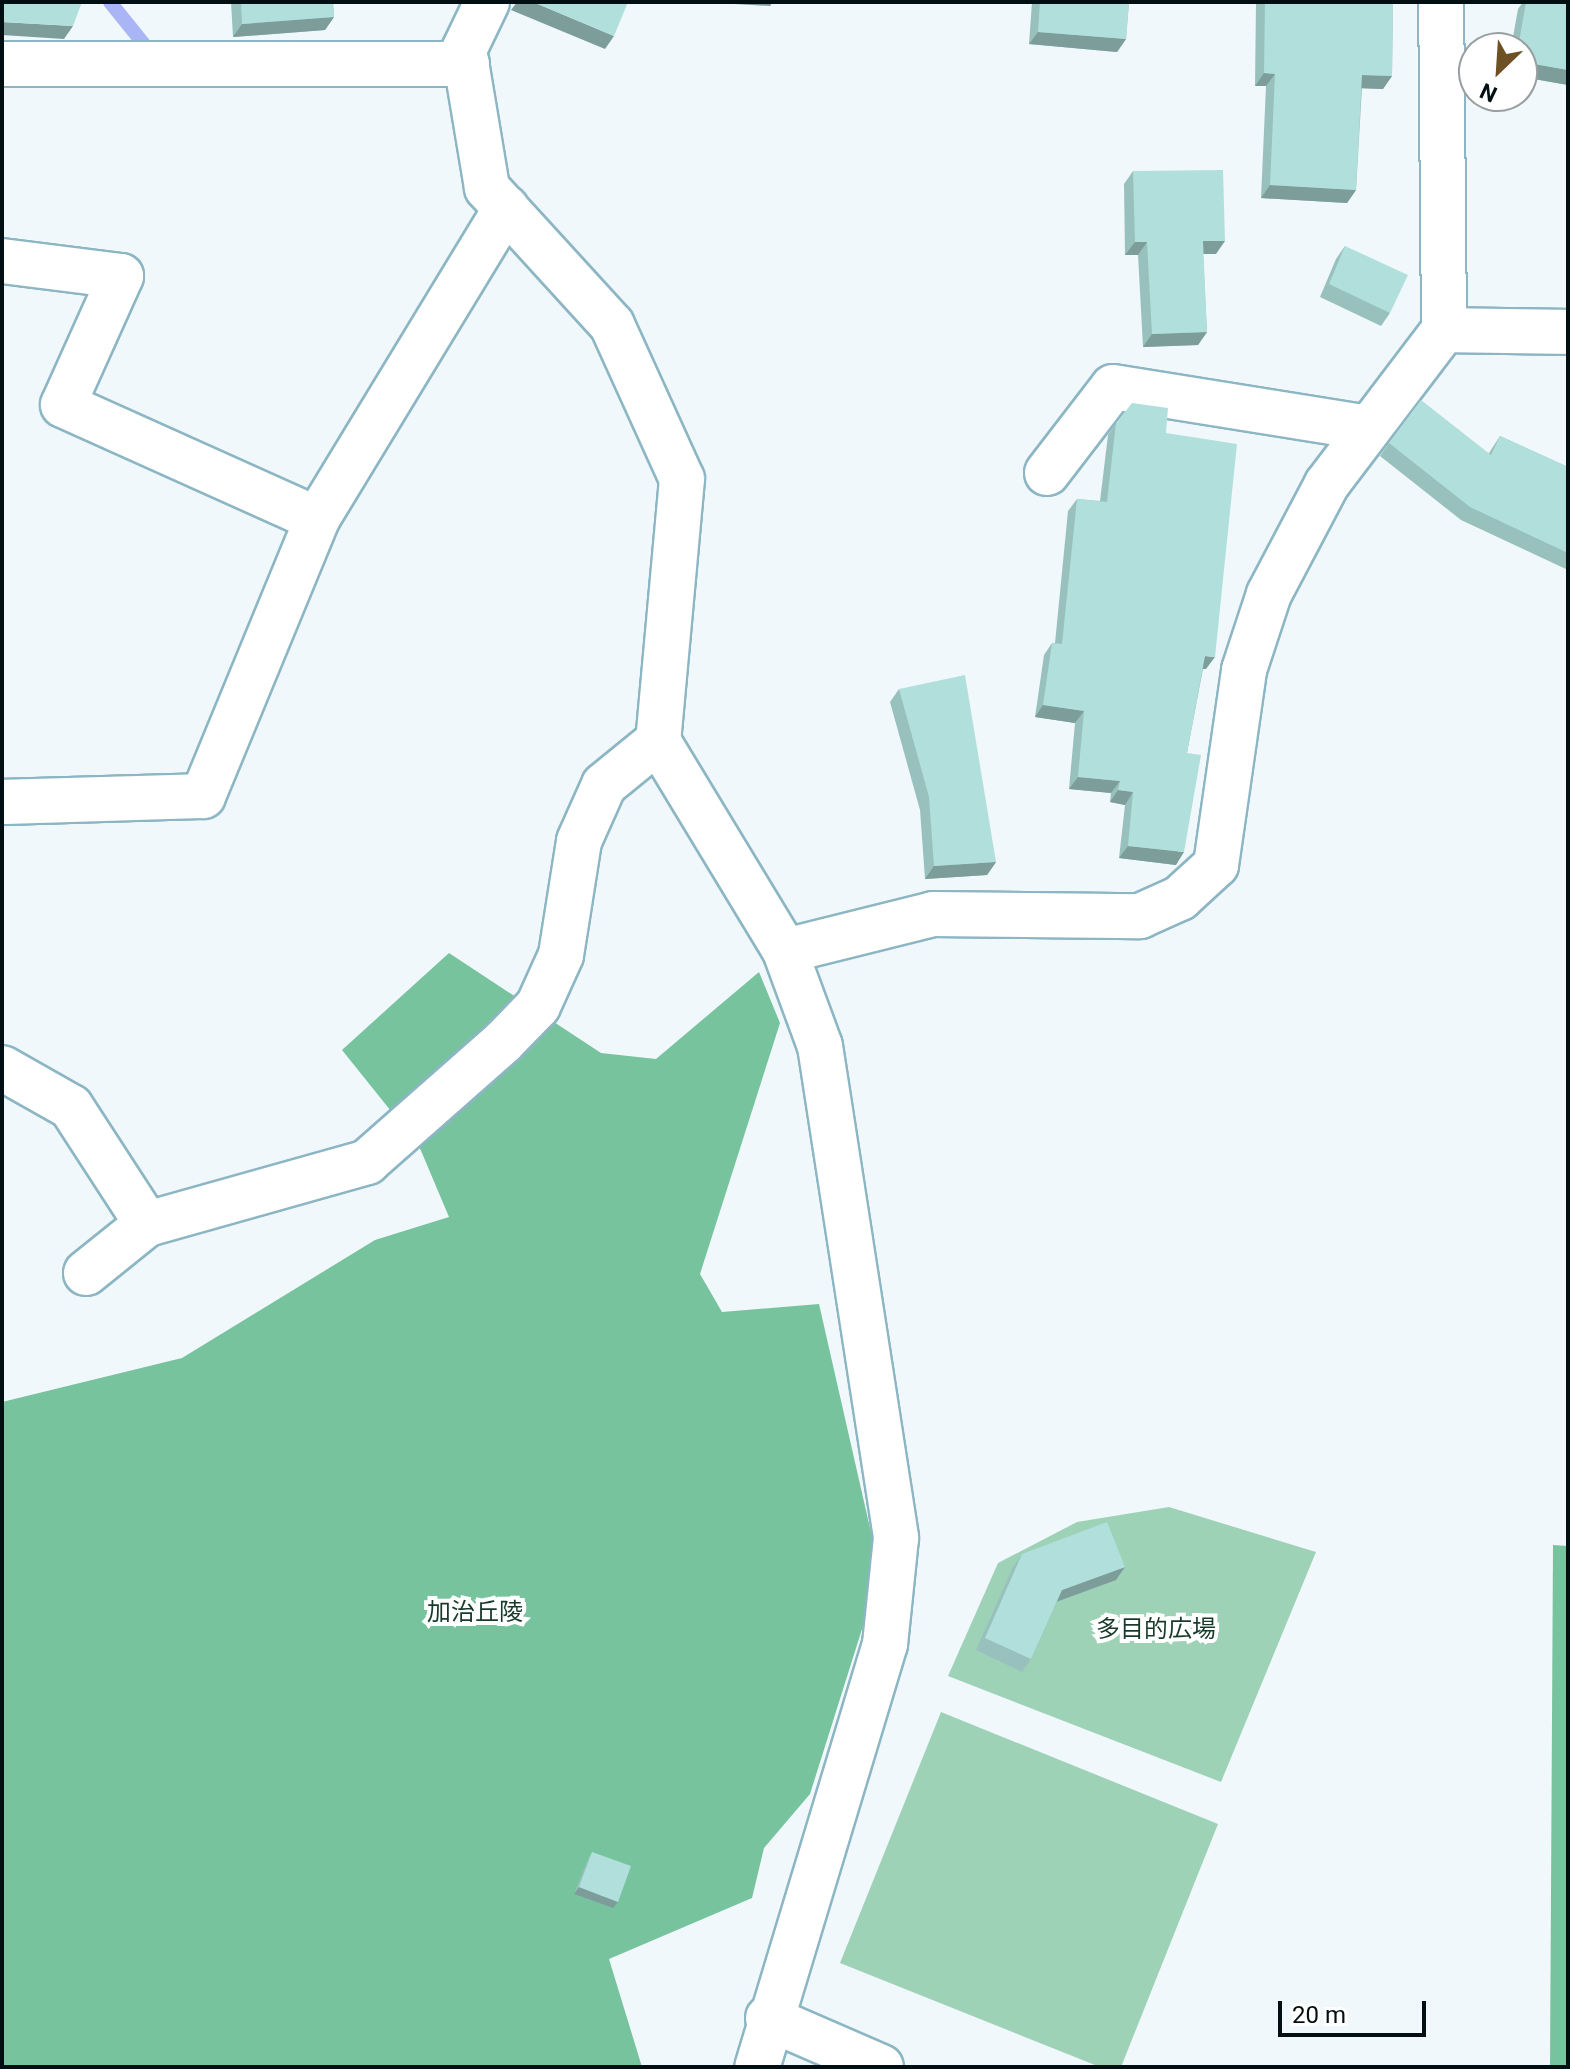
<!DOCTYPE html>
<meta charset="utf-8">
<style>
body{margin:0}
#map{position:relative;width:1570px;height:2069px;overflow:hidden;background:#f0f8fb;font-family:Roboto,"Noto Sans JP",sans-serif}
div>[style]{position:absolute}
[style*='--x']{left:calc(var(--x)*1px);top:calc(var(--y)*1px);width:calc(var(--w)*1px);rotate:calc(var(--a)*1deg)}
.green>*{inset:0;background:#9ed2b7}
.forest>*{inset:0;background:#77c39e}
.stream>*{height:14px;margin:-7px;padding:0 7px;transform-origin:7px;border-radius:7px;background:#aab5f6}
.roads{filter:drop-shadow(2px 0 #8cb6c3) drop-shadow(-2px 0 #8cb6c3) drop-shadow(0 2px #8cb6c3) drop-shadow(0 -2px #8cb6c3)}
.minor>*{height:44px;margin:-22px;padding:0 22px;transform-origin:22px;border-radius:22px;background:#fff}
.wall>*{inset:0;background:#98c1bd}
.shaded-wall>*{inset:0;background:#7c9d9a}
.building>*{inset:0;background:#b1e0dc}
span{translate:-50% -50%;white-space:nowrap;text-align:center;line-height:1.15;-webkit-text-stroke:8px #fff;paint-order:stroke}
.park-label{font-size:24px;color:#173a2a}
.frame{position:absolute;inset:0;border:4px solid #010e12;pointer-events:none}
.north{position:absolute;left:1458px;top:32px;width:80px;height:80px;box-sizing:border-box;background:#fff;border:2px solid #999fa0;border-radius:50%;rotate:205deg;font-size:22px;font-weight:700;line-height:32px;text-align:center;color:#010e12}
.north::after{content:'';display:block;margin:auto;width:28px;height:36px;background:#6d5124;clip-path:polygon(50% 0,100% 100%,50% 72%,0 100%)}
.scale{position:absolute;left:1278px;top:2001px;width:148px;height:36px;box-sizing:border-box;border:4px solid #010e12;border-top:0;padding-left:10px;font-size:24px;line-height:28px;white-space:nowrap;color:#010e12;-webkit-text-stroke:6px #fff;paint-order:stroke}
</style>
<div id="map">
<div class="green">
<i style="clip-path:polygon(1169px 1507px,1316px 1552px,1221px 1782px,948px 1676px,998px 1563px,1077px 1522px)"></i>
<i style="clip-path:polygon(941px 1712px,1218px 1824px,1121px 2067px,1100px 2067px,840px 1963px)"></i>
</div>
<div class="forest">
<i style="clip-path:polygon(449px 953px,601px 1053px,656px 1059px,759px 972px,780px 1023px,700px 1274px,722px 1312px,819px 1304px,880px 1572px,810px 1794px,764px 1848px,752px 1898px,609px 1959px,642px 2067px,2px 2067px,2px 1402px,182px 1358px,375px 1240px,449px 1217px,419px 1146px,342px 1050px)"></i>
<i style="clip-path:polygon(1553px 1545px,1568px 1546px,1568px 2067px,1550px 2067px)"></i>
</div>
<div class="stream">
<i style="--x:110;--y:2;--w:59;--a:51.2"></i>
</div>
<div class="roads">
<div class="minor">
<i style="--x:487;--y:2;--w:53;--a:115.6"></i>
<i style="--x:464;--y:50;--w:140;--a:80.5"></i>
<i style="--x:487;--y:188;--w:185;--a:47.6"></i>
<i style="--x:612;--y:325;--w:169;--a:65.6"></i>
<i style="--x:682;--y:479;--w:263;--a:95.2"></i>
<i style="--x:658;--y:741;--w:245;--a:58.8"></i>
<i style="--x:785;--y:951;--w:101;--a:69.8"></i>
<i style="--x:820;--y:1046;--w:498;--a:81.2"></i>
<i style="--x:896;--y:1538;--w:107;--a:95.9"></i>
<i style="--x:885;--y:1644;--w:442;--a:106.8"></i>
<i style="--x:2;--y:64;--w:465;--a:0"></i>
<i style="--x:2;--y:261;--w:120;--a:7.2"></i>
<i style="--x:121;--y:276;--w:141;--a:114.2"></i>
<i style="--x:63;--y:405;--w:278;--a:24.2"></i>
<i style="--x:1444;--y:330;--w:124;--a:0.9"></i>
<i style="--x:1047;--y:473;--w:108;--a:-52.5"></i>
<i style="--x:1113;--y:387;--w:259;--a:9.1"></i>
<i style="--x:2;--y:802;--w:201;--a:-1.7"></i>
<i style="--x:203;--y:796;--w:300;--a:-67.6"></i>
<i style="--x:317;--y:519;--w:364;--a:-58.7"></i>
<i style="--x:785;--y:951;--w:153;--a:-14"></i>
<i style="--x:933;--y:914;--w:207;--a:0.6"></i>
<i style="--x:1140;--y:916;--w:44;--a:-24.2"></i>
<i style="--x:1180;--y:898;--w:49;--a:-42.5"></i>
<i style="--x:1216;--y:865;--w:197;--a:-81.8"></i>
<i style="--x:1244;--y:670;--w:80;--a:-71.8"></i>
<i style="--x:1269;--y:594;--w:124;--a:-62.2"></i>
<i style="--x:1327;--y:484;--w:193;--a:-52.8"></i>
<i style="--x:1444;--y:330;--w:328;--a:-90.5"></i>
<i style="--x:2;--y:1068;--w:79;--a:29.5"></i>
<i style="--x:71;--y:1107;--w:140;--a:57"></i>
<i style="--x:86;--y:1273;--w:78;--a:-38.8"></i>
<i style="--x:147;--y:1224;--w:229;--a:-15.7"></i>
<i style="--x:367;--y:1162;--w:181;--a:-41.4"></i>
<i style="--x:503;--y:1042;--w:50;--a:-45.8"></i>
<i style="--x:538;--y:1006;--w:56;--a:-65.7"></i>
<i style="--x:561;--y:955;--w:115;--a:-81"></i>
<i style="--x:579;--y:841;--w:61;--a:-65.9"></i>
<i style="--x:604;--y:785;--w:70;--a:-39.2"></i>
<i style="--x:768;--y:2018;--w:123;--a:23.4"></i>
</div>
</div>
<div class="wall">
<i style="clip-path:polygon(231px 2px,333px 2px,334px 17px,325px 30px,233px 37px)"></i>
<i style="clip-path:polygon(1032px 2px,1129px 2px,1126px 39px,1117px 52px,1029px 44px)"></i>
<i style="clip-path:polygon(1256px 2px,1393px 2px,1392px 76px,1383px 89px,1362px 88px,1356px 190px,1347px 203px,1261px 198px,1266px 86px,1255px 86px)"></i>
<i style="clip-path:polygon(1523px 2px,1560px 2px,1568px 3px,1568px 85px,1522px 77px,1522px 48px,1511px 48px,1518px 9px)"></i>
<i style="clip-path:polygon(1133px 171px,1216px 254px,1203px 254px,1207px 332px,1198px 345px,1143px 347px,1138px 255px,1125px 255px,1124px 184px)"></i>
<i style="clip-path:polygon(1345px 246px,1390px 313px,1381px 326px,1320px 297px,1336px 259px)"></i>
<i style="clip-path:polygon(1116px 423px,1166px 433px,1206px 669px,1203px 669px,1187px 753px,1176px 865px,1119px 858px,1125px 805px,1110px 802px,1111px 793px,1069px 789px,1075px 723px,1035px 717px,1044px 655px,1052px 643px,1055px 643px,1068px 511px,1077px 499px,1100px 501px,1108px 435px)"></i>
<i style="clip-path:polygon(1500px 436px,1568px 467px,1568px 570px,1461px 520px,1380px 456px,1389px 443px,1489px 453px)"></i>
<i style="clip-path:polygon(899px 689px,996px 862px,987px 875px,925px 879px,920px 810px,890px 702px)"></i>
<i style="clip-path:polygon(1022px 1554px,1116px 1580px,1057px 1602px,1031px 1659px,1022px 1672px,976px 1650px,1013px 1567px)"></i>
<i style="clip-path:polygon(592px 1852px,613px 1908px,574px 1894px,588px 1859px)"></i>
</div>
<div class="shaded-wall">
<i style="clip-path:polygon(517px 2px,533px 2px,614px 36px,605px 49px,511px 10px)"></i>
<i style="clip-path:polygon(701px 2px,773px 2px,770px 6px)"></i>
<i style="clip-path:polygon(334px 17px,325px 30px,233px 37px,242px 24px)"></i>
<i style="clip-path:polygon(2px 22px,73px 26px,64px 39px,2px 35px)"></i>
<i style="clip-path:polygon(1038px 32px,1126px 39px,1117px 52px,1029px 44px)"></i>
<i style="clip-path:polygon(1522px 62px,1568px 70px,1568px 85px,1522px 77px)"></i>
<i style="clip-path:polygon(1264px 73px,1275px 74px,1266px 86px,1255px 86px)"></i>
<i style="clip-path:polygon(1362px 75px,1392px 76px,1383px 89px,1353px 88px)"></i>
<i style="clip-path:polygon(1270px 185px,1356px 190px,1347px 203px,1261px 198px)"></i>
<i style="clip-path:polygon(1203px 241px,1225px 241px,1216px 254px,1194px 254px)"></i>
<i style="clip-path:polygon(1135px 242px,1147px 242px,1138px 255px,1125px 255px)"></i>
<i style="clip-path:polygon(1207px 332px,1198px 345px,1143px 347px,1152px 334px)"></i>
<i style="clip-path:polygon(1205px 656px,1215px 657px,1206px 669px,1197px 668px)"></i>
<i style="clip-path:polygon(1043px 705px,1084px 711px,1075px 723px,1035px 717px)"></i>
<i style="clip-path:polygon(1078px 777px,1120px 781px,1111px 793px,1069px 789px)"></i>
<i style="clip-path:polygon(1118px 790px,1133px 792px,1125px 805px,1110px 802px)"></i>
<i style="clip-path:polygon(1128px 846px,1184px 852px,1176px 865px,1119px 858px)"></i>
<i style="clip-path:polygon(996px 862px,987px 875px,925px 879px,934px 866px)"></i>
<i style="clip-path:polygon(1125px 1567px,1116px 1580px,1053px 1603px,1062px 1590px)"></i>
<i style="clip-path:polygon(579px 1887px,618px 1902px,613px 1908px,574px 1894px)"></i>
</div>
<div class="building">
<i style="clip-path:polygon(2px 2px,82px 2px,73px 26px,2px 22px)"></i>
<i style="clip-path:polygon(241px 2px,333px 2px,334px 17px,242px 24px)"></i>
<i style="clip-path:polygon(533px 2px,628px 2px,614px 36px)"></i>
<i style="clip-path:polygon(1040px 2px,1129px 2px,1126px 39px,1038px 32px)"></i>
<i style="clip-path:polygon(1265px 2px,1393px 2px,1392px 76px,1362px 75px,1356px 190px,1270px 185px,1275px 74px,1264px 73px)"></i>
<i style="clip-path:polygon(1526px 2px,1560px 2px,1568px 3px,1568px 70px,1522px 62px,1522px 48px,1518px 48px)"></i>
<i style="clip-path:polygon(1223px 170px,1225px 241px,1203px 241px,1207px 332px,1152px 334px,1147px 242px,1135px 242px,1133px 171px)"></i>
<i style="clip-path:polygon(1345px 246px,1408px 275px,1390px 313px,1329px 284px)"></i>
<i style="clip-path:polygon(1421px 400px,1491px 455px,1500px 436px,1568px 467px,1568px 553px,1470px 507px,1389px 443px)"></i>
<i style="clip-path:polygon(1132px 403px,1168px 408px,1166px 433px,1237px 444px,1215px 657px,1205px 656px,1187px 753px,1201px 755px,1184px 852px,1128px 846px,1133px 792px,1118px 790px,1120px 781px,1078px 777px,1084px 711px,1043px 705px,1052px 643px,1062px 644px,1077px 499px,1107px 502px,1116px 423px)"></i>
<i style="clip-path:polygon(965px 675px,996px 862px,934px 866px,929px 797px,899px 689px)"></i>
<i style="clip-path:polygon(1107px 1522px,1125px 1567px,1062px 1590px,1031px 1659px,985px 1638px,1022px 1554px)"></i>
<i style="clip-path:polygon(592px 1852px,631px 1866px,618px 1902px,579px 1887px)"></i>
</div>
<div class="park-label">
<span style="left:475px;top:1613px">加治丘陵</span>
<span style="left:1156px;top:1630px">多目的広場</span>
</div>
<div class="frame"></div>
<div class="north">N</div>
<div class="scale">20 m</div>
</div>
